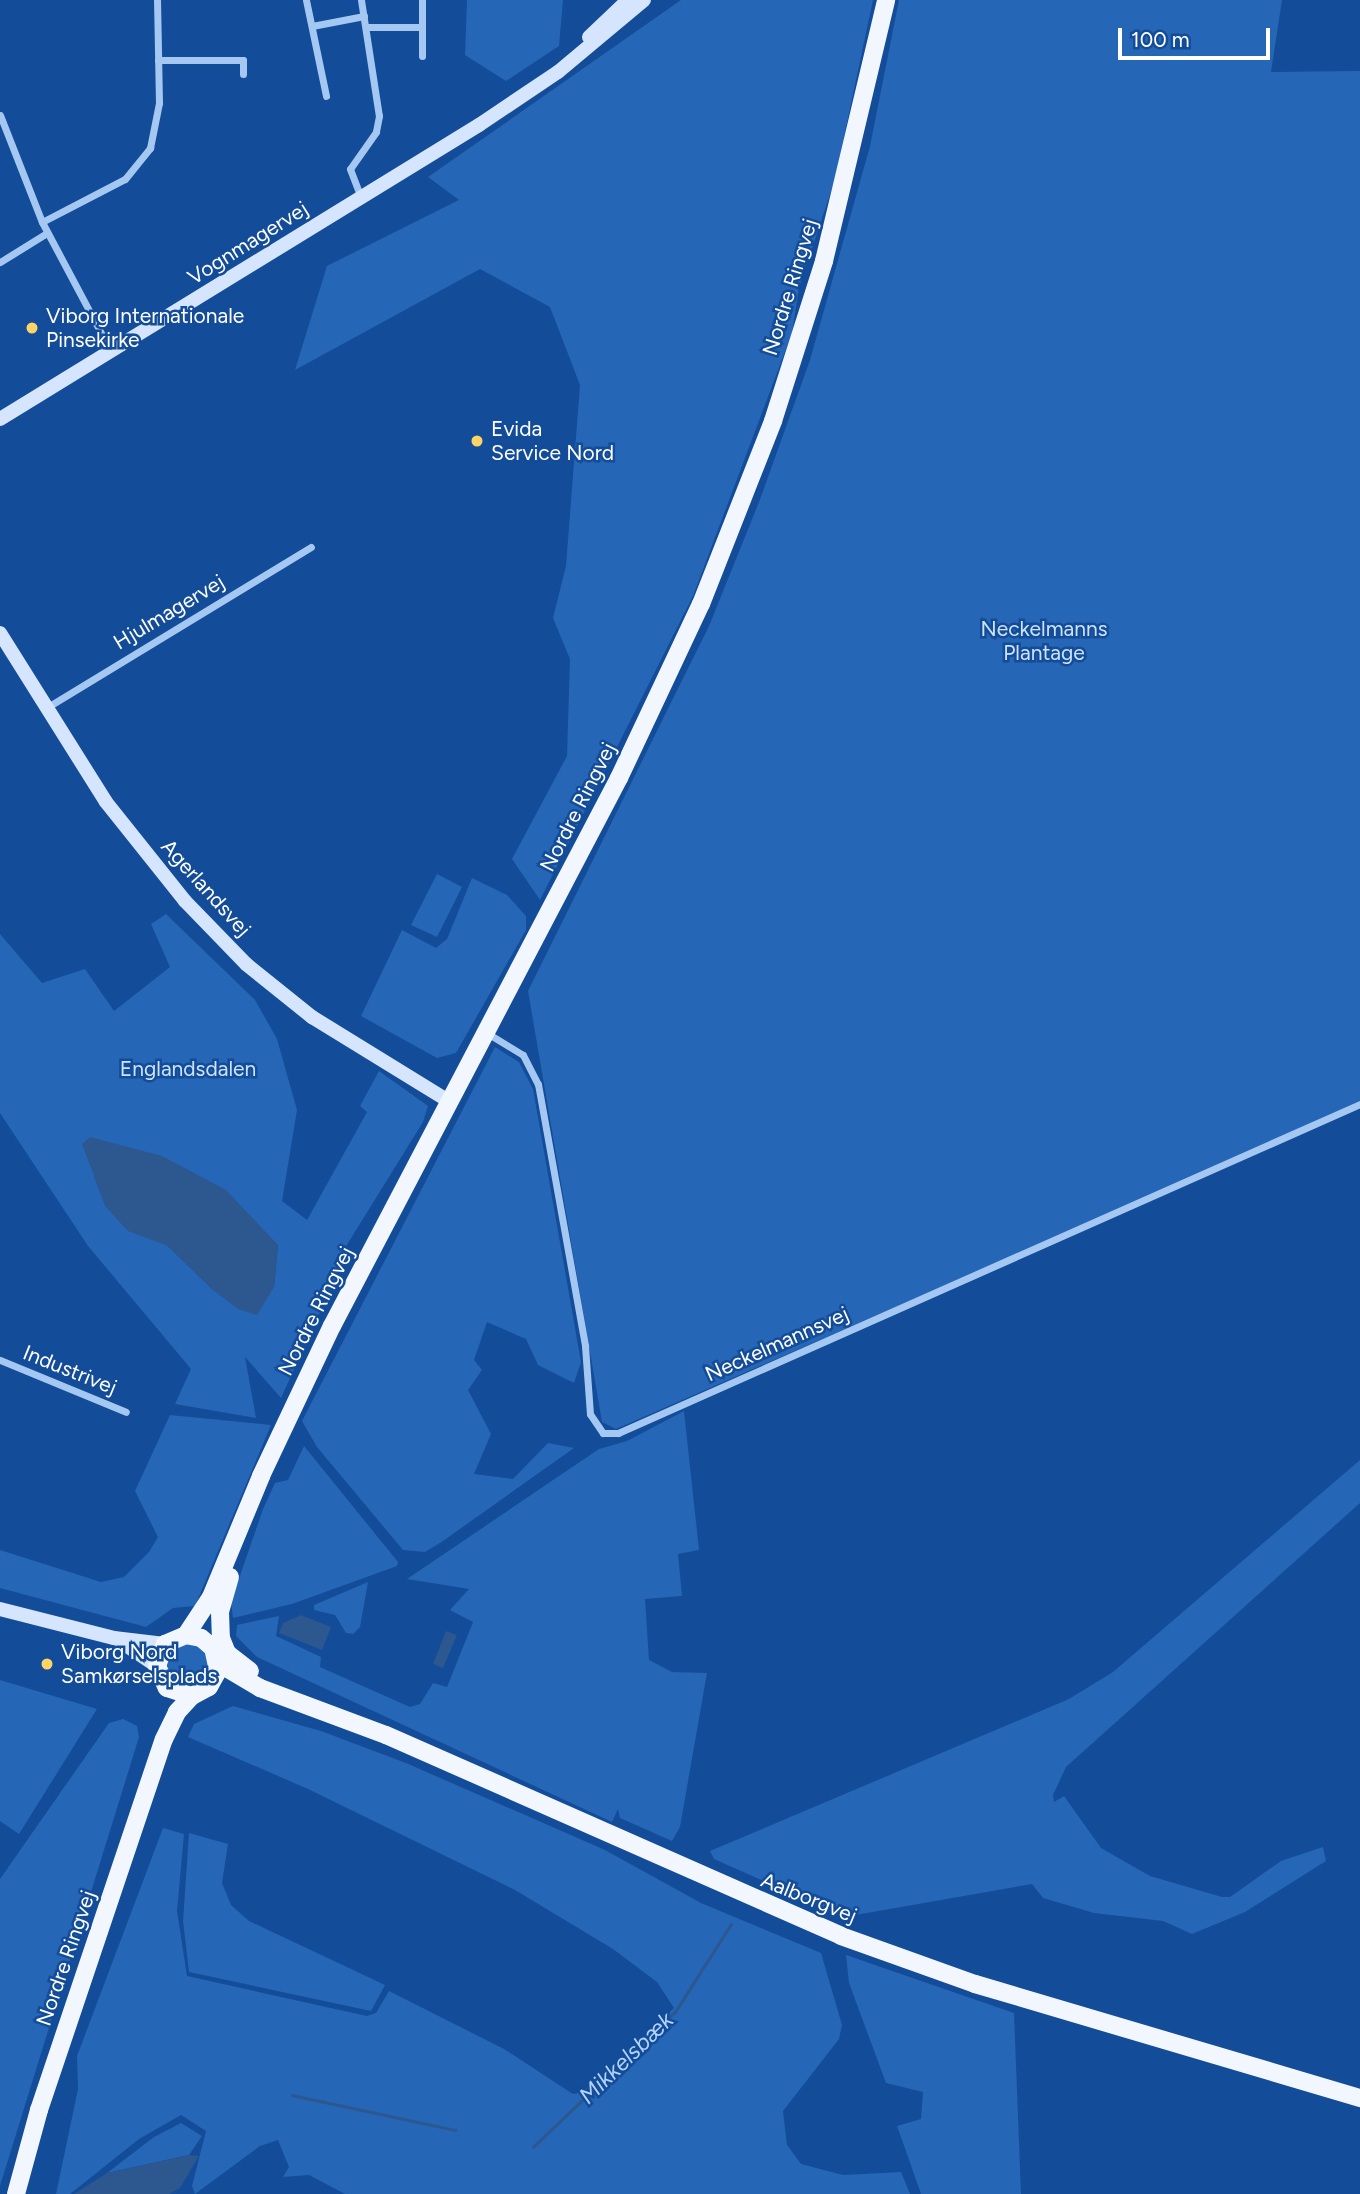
<!DOCTYPE html>
<meta charset="utf-8">
<style>
body{margin:0}
#map{position:relative;width:1360px;height:2194px;overflow:hidden;background:#134c98;font-family:Figtree,sans-serif}
div>[style]{position:absolute}
[style*='--x']{left:calc(var(--x)*1px);top:calc(var(--y)*1px);width:calc(var(--w)*1px);rotate:calc(var(--a)*1deg)}
.green>*{inset:0;background:#2666b6}
.round{border-radius:50%}
.water>*{inset:0;background:#2d578f}
.stream>*{height:2.5px;margin:-1.25px;padding:0 1.25px;transform-origin:1.25px;border-radius:1.25px;background:#2d578f}
.street>*{height:7px;margin:-3.5px;padding:0 3.5px;transform-origin:3.5px;border-radius:3.5px;background:#a5c8f3}
.secondary>*{height:14px;margin:-7px;padding:0 7px;transform-origin:7px;border-radius:7px;background:#d4e5fd}
.primary>*{height:18px;margin:-9px;padding:0 9px;transform-origin:9px;border-radius:9px;background:#f1f6ff}
.dots>*{width:19px;height:19px;translate:-50% -50%;box-sizing:border-box;border:4px solid #134c98;border-radius:50%}
span{translate:-50% -50%;white-space:nowrap;text-align:center;line-height:1.15;-webkit-text-stroke:5px #134c98;paint-order:stroke}
.street-label{font-size:21px;color:#fff}
.poi-label{font-size:21px;color:#fff}
.left{translate:0 -50%;text-align:left}
.park-label{font-size:21px;color:#cde2fd}
.water-label{font-size:23px;color:#b1d2fa;font-style:italic}
.scale{position:absolute;left:1118px;top:28px;width:152px;height:32px;box-sizing:border-box;border:4px solid #fff;border-top:0;padding-left:9px;font-size:21px;line-height:24px;white-space:nowrap;color:#fff;-webkit-text-stroke:5px #134c98;paint-order:stroke}
</style>
<div id="map">
<div class="green">
<i style="clip-path:polygon(467px 0,563px 0,559px 46px,506px 81px,465px 55px)"></i>
<i style="clip-path:polygon(681px 0,873px 0,835px 179px,799px 288px,792px 333px,693px 596px,540px 900px,512px 859px,567px 756px,570px 659px,553px 618px,566px 566px,580px 385px,550px 307px,480px 269px,295px 370px,327px 266px,459px 200px,428px 177px)"></i>
<i style="clip-path:polygon(899px 0,1282px 0,1271px 72px,1360px 71px,1360px 1104px,616px 1429px,602px 1422px,528px 991px,709px 626px,759px 502px,810px 360px,870px 146px)"></i>
<i style="clip-path:polygon(437px 874px,462px 887px,437px 937px,411px 925px)"></i>
<i style="clip-path:polygon(472px 878px,507px 895px,526px 916px,526px 930px,456px 1053px,437px 1058px,361px 1016px,402px 930px,436px 948px,447px 939px)"></i>
<i style="clip-path:polygon(evenodd,166px 914px,255px 1000px,277px 1039px,297px 1110px,282px 1201px,307px 1220px,367px 1112px,360px 1106px,379px 1071px,428px 1106px,423px 1122px,345px 1248px,348px 1251px,281px 1398px,245px 1357px,256px 1418px,175px 1404px,191px 1369px,88px 1246px,0 1113px,0 934px,42px 983px,85px 969px,114px 1011px,170px 967px,151px 924px,166px 914px,94px 1176px,278px 1245px,274px 1287px,213px 1290px,168px 1246px,106px 1207px,94px 1176px)"></i>
<i style="clip-path:polygon(495px 1047px,519px 1062px,533px 1089px,581px 1362px,574px 1383px,538px 1365px,526px 1339px,487px 1322px,474px 1360px,482px 1370px,468px 1390px,491px 1434px,474px 1474px,513px 1479px,548px 1443px,574px 1448px,443px 1541px,425px 1552px,403px 1550px,317px 1447px,302px 1421px)"></i>
<i style="clip-path:polygon(684px 1411px,699px 1550px,678px 1554px,682px 1596px,645px 1599px,649px 1660px,672px 1672px,707px 1673px,680px 1827px,672px 1841px,620px 1818px,618px 1809px,612px 1822px,257px 1657px,236px 1636px,237px 1625px,279px 1616px,276px 1636px,321px 1657px,320px 1667px,410px 1707px,420px 1704px,433px 1683px,447px 1687px,473px 1622px,450px 1610px,469px 1589px,407px 1579px,599px 1449px,627px 1441px)"></i>
<i style="clip-path:polygon(170px 1415px,271px 1425px,195px 1606px,173px 1608px,146px 1627px,0 1588px,0 1550px,101px 1582px,124px 1577px,149px 1552px,158px 1537px,135px 1491px)"></i>
<i style="clip-path:polygon(304px 1446px,398px 1562px,397px 1566px,292px 1604px,233px 1618px,231px 1602px,263px 1509px,275px 1483px,288px 1480px)"></i>
<i style="clip-path:polygon(1360px 1460px,1360px 1503px,1066px 1767px,1053px 1795px,1054px 1802px,1064px 1796px,1101px 1848px,1150px 1876px,1222px 1897px,1230px 1897px,1281px 1861px,1323px 1847px,1326px 1861px,1245px 1912px,1192px 1934px,1163px 1921px,1094px 1913px,1043px 1898px,1032px 1884px,844px 1917px,714px 1859px,710px 1851px,1069px 1699px,1113px 1672px)"></i>
<i style="clip-path:polygon(368px 1582px,360px 1627px,353px 1634px,346px 1633px,335px 1615px,314px 1610px,314px 1605px)"></i>
<i class="round" style="left:167px;top:1644px;width:42px;height:42px"></i>
<i style="clip-path:polygon(0 1680px,97px 1709px,19px 1834px,0 1821px)"></i>
<i style="clip-path:polygon(233px 1706px,321px 1731px,406px 1763px,605px 1850px,701px 1903px,821px 1953px,842px 2025px,839px 2039px,783px 2111px,787px 2145px,801px 2164px,843px 2175px,901px 2172px,910px 2194px,345px 2194px,309px 2175px,283px 2177px,289px 2167px,278px 2140px,260px 2146px,195px 2194px,192px 2186px,206px 2131px,181px 2115px,139px 2139px,70px 2194px,56px 2194px,78px 2089px,77px 2056px,163px 1828px,184px 1834px,177px 1911px,187px 1976px,367px 2016px,376px 2013px,389px 1991px,504px 2049px,573px 2094px,582px 2092px,674px 2008px,657px 1982px,613px 1949px,515px 1890px,308px 1789px,188px 1737px,194px 1724px)"></i>
<i style="clip-path:polygon(123px 1719px,137px 1726px,139px 1737px,0 2186px,0 1879px,109px 1723px)"></i>
<i style="clip-path:polygon(189px 1833px,228px 1844px,222px 1883px,231px 1905px,249px 1921px,385px 1985px,371px 2011px,189px 1972px,183px 1921px)"></i>
<i style="clip-path:polygon(846px 1955px,1014px 2013px,1021px 2194px,921px 2194px,897px 2126px,921px 2119px,923px 2092px,886px 2083px,849px 1983px)"></i>
<i style="clip-path:polygon(181px 2123px,202px 2136px,189px 2155px,107px 2173px,154px 2137px)"></i>
</div>
<div class="water">
<i style="clip-path:polygon(90px 1137px,162px 1156px,226px 1190px,278px 1245px,274px 1287px,257px 1315px,238px 1309px,213px 1290px,168px 1246px,128px 1231px,106px 1207px,82px 1144px)"></i>
<i style="clip-path:polygon(301px 1615px,331px 1627px,322px 1650px,279px 1633px,283px 1623px)"></i>
<i style="clip-path:polygon(446px 1631px,457px 1635px,443px 1668px,433px 1664px)"></i>
<i style="clip-path:polygon(189px 2155px,199px 2156px,180px 2188px,169px 2194px,74px 2194px,107px 2173px)"></i>
</div>
<div class="stream">
<i style="--x:292;--y:2095;--w:167;--a:12.1"></i>
<i style="--x:533;--y:2147;--w:196;--a:-43.6"></i>
<i style="--x:675;--y:2012;--w:104;--a:-57.5"></i>
</div>
<div class="street">
<i style="--x:306;--y:0;--w:98;--a:78.2"></i>
<i style="--x:361;--y:0;--w:117;--a:81.2"></i>
<i style="--x:379;--y:116;--w:16;--a:101"></i>
<i style="--x:376;--y:132;--w:45;--a:125.1"></i>
<i style="--x:350;--y:169;--w:30;--a:69"></i>
<i style="--x:312;--y:26;--w:53;--a:-10.9"></i>
<i style="--x:366;--y:27;--w:56;--a:0"></i>
<i style="--x:422;--y:56;--w:56;--a:-90"></i>
<i style="--x:158;--y:60;--w:85;--a:0"></i>
<i style="--x:243;--y:60;--w:14;--a:90"></i>
<i style="--x:0;--y:115;--w:115;--a:68.6"></i>
<i style="--x:42;--y:222;--w:147;--a:62"></i>
<i style="--x:42;--y:222;--w:93;--a:-27.4"></i>
<i style="--x:125;--y:179;--w:40;--a:-51"></i>
<i style="--x:150;--y:148;--w:46;--a:-78.7"></i>
<i style="--x:159;--y:103;--w:103;--a:-91.1"></i>
<i style="--x:0;--y:262;--w:55;--a:-31.7"></i>
<i style="--x:46;--y:708;--w:310;--a:-31.3"></i>
<i style="--x:487;--y:1033;--w:42;--a:31.4"></i>
<i style="--x:523;--y:1055;--w:33;--a:63"></i>
<i style="--x:538;--y:1084;--w:266;--a:79.8"></i>
<i style="--x:585;--y:1346;--w:68;--a:85.8"></i>
<i style="--x:590;--y:1414;--w:23;--a:56"></i>
<i style="--x:603;--y:1433;--w:15;--a:0"></i>
<i style="--x:618;--y:1433;--w:812;--a:-23.91"></i>
<i style="--x:0;--y:1360;--w:136;--a:22.4"></i>
</div>
<div class="secondary">
<i style="--x:589;--y:37;--w:54;--a:-43.5"></i>
<i style="--x:0;--y:419;--w:562;--a:-31.54"></i>
<i style="--x:479;--y:125;--w:95;--a:-33.9"></i>
<i style="--x:558;--y:72;--w:112;--a:-39.9"></i>
<i style="--x:0;--y:633;--w:199;--a:57.9"></i>
<i style="--x:106;--y:802;--w:127;--a:51.4"></i>
<i style="--x:185;--y:901;--w:88;--a:45.9"></i>
<i style="--x:246;--y:964;--w:85;--a:38.8"></i>
<i style="--x:312;--y:1017;--w:162;--a:31.6"></i>
<i style="--x:0;--y:1609;--w:118;--a:14.3"></i>
<i style="--x:114;--y:1638;--w:51;--a:6.7"></i>
<i style="--x:121;--y:1642;--w:43;--a:33.7"></i>
</div>
<div class="primary">
<i style="--x:230;--y:1577;--w:36;--a:106"></i>
<i style="--x:220;--y:1612;--w:26;--a:88"></i>
<i style="--x:221;--y:1638;--w:16;--a:68"></i>
<i style="--x:227;--y:1653;--w:29;--a:38"></i>
<i style="--x:186;--y:1635;--w:45;--a:-56.7"></i>
<i style="--x:211;--y:1597;--w:131;--a:-67.5"></i>
<i style="--x:261;--y:1476;--w:166;--a:-64.7"></i>
<i style="--x:332;--y:1326;--w:619;--a:-62.36"></i>
<i style="--x:619;--y:778;--w:192;--a:-64.8"></i>
<i style="--x:701;--y:604;--w:197;--a:-68.5"></i>
<i style="--x:773;--y:421;--w:168;--a:-72.3"></i>
<i style="--x:824;--y:261;--w:268;--a:-76.6"></i>
<i style="--x:218;--y:1663;--w:49;--a:30.8"></i>
<i style="--x:260;--y:1688;--w:134;--a:20.5"></i>
<i style="--x:386;--y:1735;--w:497;--a:23.8"></i>
<i style="--x:841;--y:1936;--w:142;--a:19.7"></i>
<i style="--x:975;--y:1984;--w:402;--a:16.5"></i>
<i style="--x:16;--y:2194;--w:87;--a:-74.7"></i>
<i style="--x:39;--y:2110;--w:391;--a:-71.4"></i>
<i style="--x:164;--y:1739;--w:30;--a:-64"></i>
<i style="--x:177;--y:1712;--w:22;--a:-47"></i>
<i style="--x:192;--y:1696;--w:19;--a:-28"></i>
<i style="--x:209;--y:1687;--w:18;--a:-61"></i>
<i style="--x:218;--y:1671;--w:24;--a:-102"></i>
<i style="--x:213;--y:1648;--w:16;--a:-140"></i>
<i style="--x:201;--y:1638;--w:15;--a:-169"></i>
<i style="--x:186;--y:1635;--w:23;--a:157"></i>
<i style="--x:165;--y:1644;--w:23;--a:110"></i>
<i style="--x:157;--y:1666;--w:24;--a:66"></i>
<i style="--x:167;--y:1688;--w:26;--a:18"></i>
</div>
<div class="dots">
<i style="left:32px;top:328px;background:#ffd467"></i>
<i style="left:477px;top:441px;background:#ffd467"></i>
<i style="left:47px;top:1664px;background:#ffd467"></i>
</div>
<div class="street-label">
<span style="left:248px;top:243px;rotate:-32deg">Vognmagervej</span>
<span style="left:790px;top:287px;rotate:-73deg">Nordre Ringvej</span>
<span style="left:169px;top:612px;rotate:-31deg">Hjulmagervej</span>
<span style="left:578px;top:807px;rotate:-63deg">Nordre Ringvej</span>
<span style="left:206px;top:888px;rotate:48deg">Agerlandsvej</span>
<span style="left:316px;top:1311px;rotate:-63deg">Nordre Ringvej</span>
<span style="left:777px;top:1344px;rotate:-24deg">Neckelmannsvej</span>
<span style="left:70px;top:1370px;rotate:22deg">Industrivej</span>
<span style="left:809px;top:1898px;rotate:22deg">Aalborgvej</span>
<span style="left:66px;top:1958px;rotate:-71deg">Nordre Ringvej</span>
</div>
<div class="poi-label">
<span class="left" style="left:46px;top:328px">Viborg Internationale<br>Pinsekirke</span>
<span class="left" style="left:491px;top:441px">Evida<br>Service Nord</span>
<span class="left" style="left:61px;top:1664px">Viborg Nord<br>Samkørselsplads</span>
</div>
<div class="park-label">
<span style="left:1044px;top:641px">Neckelmanns<br>Plantage</span>
<span style="left:188px;top:1069px">Englandsdalen</span>
</div>
<div class="water-label">
<span style="left:626px;top:2058px;rotate:-44deg">Mikkelsbæk</span>
</div>
<div class="scale">100 m</div>
</div>
